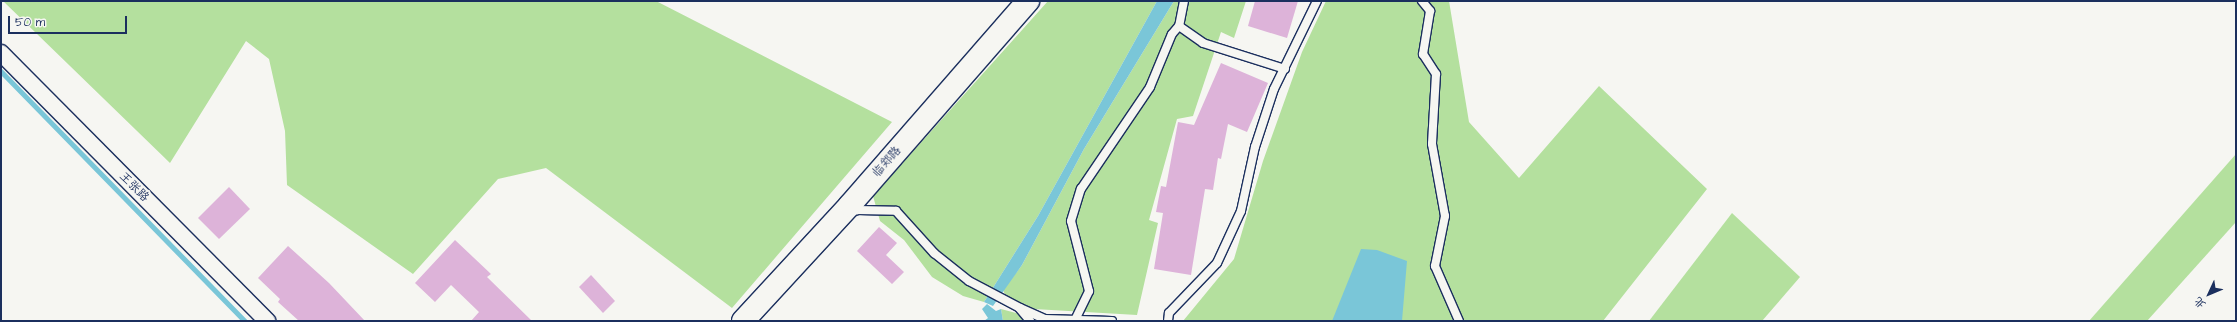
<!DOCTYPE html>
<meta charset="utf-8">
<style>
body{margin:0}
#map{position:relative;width:2237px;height:322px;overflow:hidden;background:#f6f6f2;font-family:"Architects Daughter","LXGW WenKai TC",sans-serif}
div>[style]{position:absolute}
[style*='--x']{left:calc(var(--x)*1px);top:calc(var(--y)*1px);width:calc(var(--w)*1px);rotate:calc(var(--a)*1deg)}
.green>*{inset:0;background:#b4e09e}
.water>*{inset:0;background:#7ac6d8}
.stream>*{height:4.5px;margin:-2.25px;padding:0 2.25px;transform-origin:2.25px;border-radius:2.25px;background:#7ac6d8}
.building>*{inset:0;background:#ddb3d9}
.roads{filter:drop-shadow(1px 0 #1b2f5e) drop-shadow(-1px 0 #1b2f5e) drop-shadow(0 1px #1b2f5e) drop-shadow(0 -1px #1b2f5e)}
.lane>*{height:8px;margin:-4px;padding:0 4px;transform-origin:4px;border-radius:4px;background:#f6f6f2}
.street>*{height:16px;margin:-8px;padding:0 8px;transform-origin:8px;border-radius:8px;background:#f6f6f2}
.secondary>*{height:22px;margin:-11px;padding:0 11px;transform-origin:11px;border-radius:11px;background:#f6f6f2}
span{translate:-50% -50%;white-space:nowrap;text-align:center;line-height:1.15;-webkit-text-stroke:4px #f6f6f2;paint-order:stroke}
.street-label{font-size:12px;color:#1b2f5e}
.frame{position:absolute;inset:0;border:2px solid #1b2f5e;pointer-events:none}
.north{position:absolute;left:2189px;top:274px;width:40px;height:40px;-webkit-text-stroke:3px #f6f6f2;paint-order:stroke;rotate:226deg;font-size:11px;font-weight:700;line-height:16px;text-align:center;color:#1b2f5e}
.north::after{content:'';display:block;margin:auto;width:14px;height:18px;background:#1b2f5e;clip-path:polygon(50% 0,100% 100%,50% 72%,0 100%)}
.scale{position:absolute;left:8px;top:16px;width:119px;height:18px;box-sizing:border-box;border:2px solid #1b2f5e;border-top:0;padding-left:5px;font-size:12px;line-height:14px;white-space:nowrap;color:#1b2f5e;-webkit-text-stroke:3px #f6f6f2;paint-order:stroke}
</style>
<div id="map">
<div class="green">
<i style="clip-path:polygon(3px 1px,656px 1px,892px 122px,732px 308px,546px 168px,498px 179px,413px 274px,287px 185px,285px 131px,269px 59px,246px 41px,170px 163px)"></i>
<i style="clip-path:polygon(1048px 1px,1157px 1px,1038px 216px,984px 302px,963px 296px,932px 277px,904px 240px,880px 221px,873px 196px)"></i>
<i style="clip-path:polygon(1174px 1px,1246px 1px,1234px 38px,1221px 32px,1193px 116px,1177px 119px,1149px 220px,1158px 223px,1137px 315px,1034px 309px,1006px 297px,1003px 290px,1022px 265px,1084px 149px)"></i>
<i style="clip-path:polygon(1326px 1px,1449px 1px,1469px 122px,1519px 178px,1599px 86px,1707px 189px,1603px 321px,1183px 321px,1234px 259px,1263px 161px,1302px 52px)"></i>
<i style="clip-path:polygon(2236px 154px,2236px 222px,2147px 321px,2089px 321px)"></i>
<i style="clip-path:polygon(1732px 213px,1800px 277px,1762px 321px,1649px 321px)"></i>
<i style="clip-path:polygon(1001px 309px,1016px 313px,1042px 321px,1003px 321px)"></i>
</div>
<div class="water">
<i style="clip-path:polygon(1157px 1px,1174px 1px,1084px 149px,1022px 265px,993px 306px,984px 302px,1038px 216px)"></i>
<i style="clip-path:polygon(1361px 249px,1377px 250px,1407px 261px,1402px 321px,1332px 321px)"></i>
<i style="clip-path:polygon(987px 304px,996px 311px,1001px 309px,1003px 321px,984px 321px,988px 318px,982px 309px)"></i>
</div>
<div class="stream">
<i style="--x:1;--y:71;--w:349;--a:45.7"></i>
</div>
<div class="building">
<i style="clip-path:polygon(1255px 1px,1298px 1px,1287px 38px,1248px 26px)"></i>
<i style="clip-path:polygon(1221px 63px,1268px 83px,1247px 132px,1228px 124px,1221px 159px,1218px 158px,1213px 190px,1205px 189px,1191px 275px,1154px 269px,1163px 213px,1156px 212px,1161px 186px,1166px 187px,1178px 122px,1194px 125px)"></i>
<i style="clip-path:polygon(229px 187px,250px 209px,219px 239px,198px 218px)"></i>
<i style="clip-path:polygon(879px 227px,897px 243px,886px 255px,904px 272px,892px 284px,857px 251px)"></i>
<i style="clip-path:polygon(455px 240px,491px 274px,487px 277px,532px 321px,471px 321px,479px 312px,451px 285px,435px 302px,415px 283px)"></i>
<i style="clip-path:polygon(288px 246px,329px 283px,365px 321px,299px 321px,278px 302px,280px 299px,258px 278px)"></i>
<i style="clip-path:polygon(591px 275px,615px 301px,603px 313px,579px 287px)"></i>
</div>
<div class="roads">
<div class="lane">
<i style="--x:1184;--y:1;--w:25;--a:101"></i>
<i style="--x:1179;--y:26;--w:29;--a:35"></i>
<i style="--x:1203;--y:43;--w:86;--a:17.6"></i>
<i style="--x:1422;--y:1;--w:13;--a:51"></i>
<i style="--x:1430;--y:11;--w:44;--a:99.2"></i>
<i style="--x:1423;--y:54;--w:24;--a:57"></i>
<i style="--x:1436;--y:74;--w:70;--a:93.3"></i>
<i style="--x:1432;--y:144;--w:73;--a:79.8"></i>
<i style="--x:1445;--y:216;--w:51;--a:101.3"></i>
<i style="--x:1435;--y:266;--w:60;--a:66.4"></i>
<i style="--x:851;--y:205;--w:8;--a:40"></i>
<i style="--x:857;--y:210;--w:39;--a:1"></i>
<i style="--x:896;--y:211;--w:57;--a:47.9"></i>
<i style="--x:934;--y:253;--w:45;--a:38.7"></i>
<i style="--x:969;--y:281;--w:58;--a:27.9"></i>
<i style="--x:1020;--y:308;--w:27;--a:24"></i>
<i style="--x:1045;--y:319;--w:67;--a:1.7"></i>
<i style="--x:1020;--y:309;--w:16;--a:50"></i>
<i style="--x:1075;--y:320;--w:32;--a:-64"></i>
<i style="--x:1089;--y:291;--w:72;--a:-104.4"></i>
<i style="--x:1071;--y:221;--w:34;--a:-73"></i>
<i style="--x:1081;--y:189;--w:123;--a:-55.9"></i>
<i style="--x:1150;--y:87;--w:57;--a:-67.5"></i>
<i style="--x:1172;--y:34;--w:11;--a:-49"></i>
<i style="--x:1168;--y:321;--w:8;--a:-83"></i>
<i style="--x:1169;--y:313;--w:69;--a:-46.2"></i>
<i style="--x:1217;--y:263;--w:57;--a:-65.2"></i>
<i style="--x:1241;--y:211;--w:66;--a:-77.7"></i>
<i style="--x:1255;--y:147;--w:61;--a:-71.9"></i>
<i style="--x:1274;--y:89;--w:98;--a:-64"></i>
</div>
<div class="street">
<i style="--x:1;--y:53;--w:378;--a:45.2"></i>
</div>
<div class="secondary">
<i style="--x:743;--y:321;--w:158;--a:-47.3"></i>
<i style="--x:850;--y:205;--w:271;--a:-48.9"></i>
</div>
</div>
<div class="street-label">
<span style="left:887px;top:162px;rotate:-49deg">临郑路</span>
<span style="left:134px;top:187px;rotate:45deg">王张路</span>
</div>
<div class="frame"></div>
<div class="north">北</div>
<div class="scale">50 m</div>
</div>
